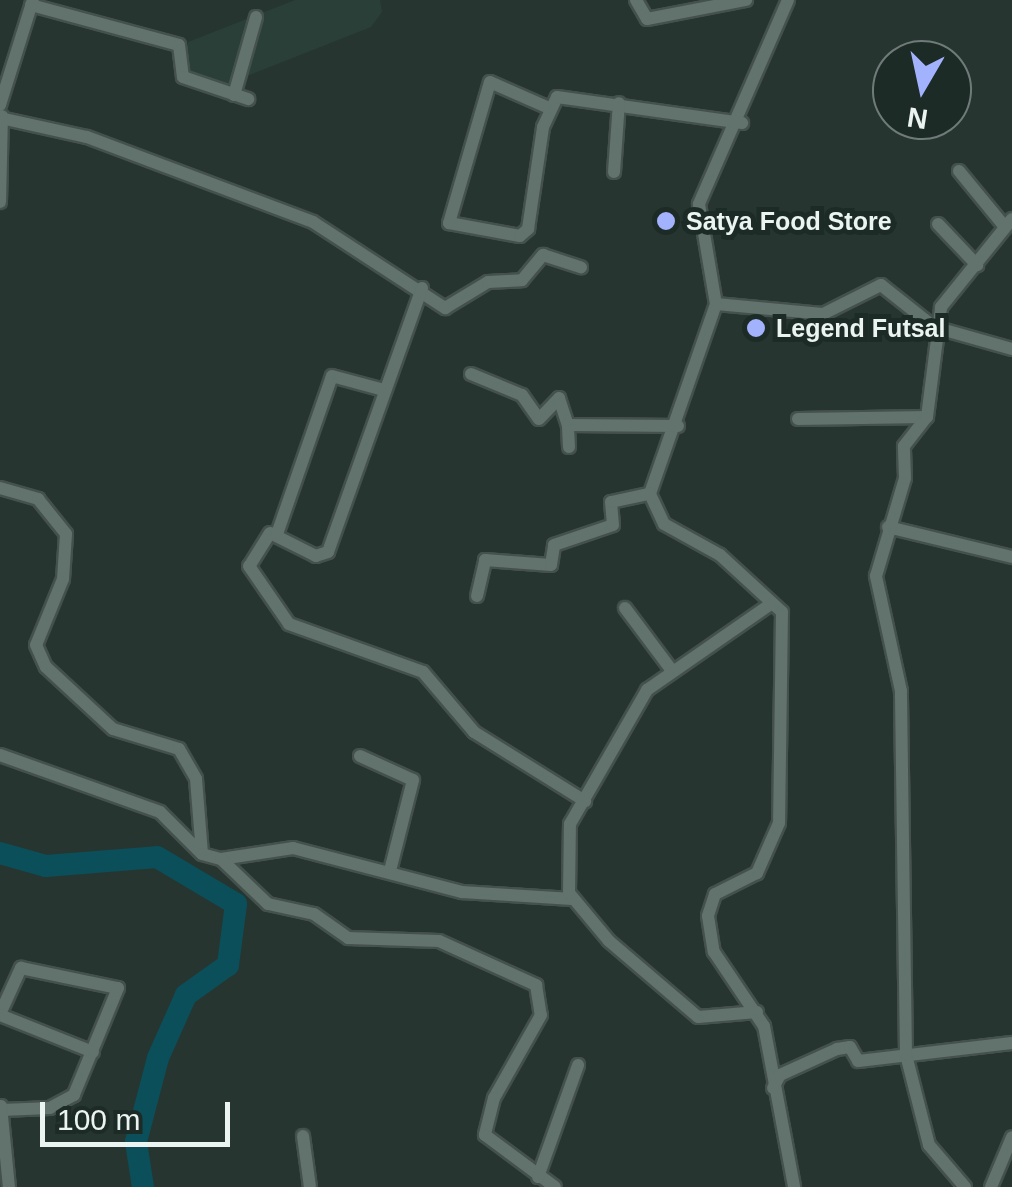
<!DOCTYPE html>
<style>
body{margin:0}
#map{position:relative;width:1012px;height:1187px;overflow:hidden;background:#273530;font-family:Helvetica,sans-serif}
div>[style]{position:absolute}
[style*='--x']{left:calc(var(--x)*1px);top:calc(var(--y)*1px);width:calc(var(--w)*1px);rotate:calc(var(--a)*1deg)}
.built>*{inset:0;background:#293f38}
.river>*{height:22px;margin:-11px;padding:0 11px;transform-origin:11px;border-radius:11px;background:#0b4f5a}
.roads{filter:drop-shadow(2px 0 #44514c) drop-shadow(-2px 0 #44514c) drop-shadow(0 2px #44514c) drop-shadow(0 -2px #44514c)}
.street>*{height:12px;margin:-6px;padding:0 6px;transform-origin:6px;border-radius:6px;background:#62726c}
.dots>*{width:28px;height:28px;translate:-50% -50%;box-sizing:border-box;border:5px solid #1d2b27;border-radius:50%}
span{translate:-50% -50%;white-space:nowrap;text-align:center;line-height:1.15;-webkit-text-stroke:10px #1d2b27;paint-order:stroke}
.poi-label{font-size:25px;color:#ebf4f1;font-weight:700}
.left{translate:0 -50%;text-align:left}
.north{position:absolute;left:872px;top:40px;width:100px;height:100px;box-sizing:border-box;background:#1d2b27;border:2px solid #6f7b78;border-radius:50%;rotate:189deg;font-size:28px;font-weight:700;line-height:40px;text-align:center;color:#ebf4f1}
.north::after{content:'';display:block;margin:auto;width:35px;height:45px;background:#a2b2fd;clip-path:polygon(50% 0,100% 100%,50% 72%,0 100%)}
.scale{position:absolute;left:40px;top:1102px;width:190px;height:45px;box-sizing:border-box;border:5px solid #ebf4f1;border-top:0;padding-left:12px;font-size:30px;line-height:35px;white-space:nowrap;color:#ebf4f1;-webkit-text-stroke:8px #1d2b27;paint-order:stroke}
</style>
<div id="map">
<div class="built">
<i style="clip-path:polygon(295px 0,380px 0,382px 12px,371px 27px,209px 91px,182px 74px,188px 42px)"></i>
</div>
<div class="river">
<i style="--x:0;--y:853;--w:48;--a:15.8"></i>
<i style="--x:46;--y:866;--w:111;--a:-4.6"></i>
<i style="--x:157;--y:857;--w:92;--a:30.7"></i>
<i style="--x:236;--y:904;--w:62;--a:97.5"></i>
<i style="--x:228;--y:965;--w:52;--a:144.5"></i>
<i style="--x:186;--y:995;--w:69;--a:114"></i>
<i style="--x:158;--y:1058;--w:87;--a:104.7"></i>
<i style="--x:136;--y:1142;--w:46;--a:81.2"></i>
</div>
<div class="roads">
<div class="street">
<i style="--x:636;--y:0;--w:22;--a:60"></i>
<i style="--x:647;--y:19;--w:101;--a:-10.9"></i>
<i style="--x:788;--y:0;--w:223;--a:113.6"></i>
<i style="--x:699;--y:204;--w:101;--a:80.4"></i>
<i style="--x:716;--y:304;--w:201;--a:109.2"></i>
<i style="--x:650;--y:494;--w:33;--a:65"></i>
<i style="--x:664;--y:524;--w:64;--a:29"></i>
<i style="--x:720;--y:555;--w:84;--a:42.6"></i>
<i style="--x:782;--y:612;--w:211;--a:90.8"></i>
<i style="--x:779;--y:823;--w:55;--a:113.7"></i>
<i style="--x:757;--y:873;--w:47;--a:153.4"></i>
<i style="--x:715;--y:894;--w:23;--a:108"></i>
<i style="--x:708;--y:916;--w:36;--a:81"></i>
<i style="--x:714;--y:952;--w:89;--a:56"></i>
<i style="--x:764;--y:1026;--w:164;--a:79.4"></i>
<i style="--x:31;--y:5;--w:153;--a:15.1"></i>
<i style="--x:179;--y:45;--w:32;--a:83"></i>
<i style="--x:183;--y:77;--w:69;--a:18.7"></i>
<i style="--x:234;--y:95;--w:81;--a:-74.2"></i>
<i style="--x:0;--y:105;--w:110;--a:-72.6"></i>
<i style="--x:549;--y:108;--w:64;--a:-156.2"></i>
<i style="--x:490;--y:82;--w:147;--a:106.2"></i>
<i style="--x:449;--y:223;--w:72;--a:10.4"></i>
<i style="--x:520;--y:236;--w:11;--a:-41"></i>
<i style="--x:528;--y:229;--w:103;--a:-81.6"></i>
<i style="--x:543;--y:127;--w:33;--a:-65"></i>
<i style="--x:557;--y:97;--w:187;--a:8"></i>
<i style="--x:5;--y:119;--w:84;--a:12.4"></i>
<i style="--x:87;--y:137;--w:241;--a:20.6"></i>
<i style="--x:313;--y:222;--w:158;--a:33.1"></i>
<i style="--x:445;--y:308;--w:50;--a:-31.2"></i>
<i style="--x:488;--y:282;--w:34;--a:-3"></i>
<i style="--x:522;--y:280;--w:33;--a:-50"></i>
<i style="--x:543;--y:255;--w:40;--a:18"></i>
<i style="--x:959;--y:171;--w:72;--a:50.6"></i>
<i style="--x:614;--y:172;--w:69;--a:-85.9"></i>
<i style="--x:0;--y:202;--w:86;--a:-88.7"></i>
<i style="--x:938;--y:224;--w:57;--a:46.4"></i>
<i style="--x:422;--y:288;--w:280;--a:109.6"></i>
<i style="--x:328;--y:552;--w:13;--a:162"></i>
<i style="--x:316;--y:556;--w:51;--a:-153.4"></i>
<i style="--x:270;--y:533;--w:39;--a:122"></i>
<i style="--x:249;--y:566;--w:70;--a:55.4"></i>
<i style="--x:289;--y:624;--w:142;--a:19.7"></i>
<i style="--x:423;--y:672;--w:79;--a:49.6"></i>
<i style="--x:474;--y:732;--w:131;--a:31.9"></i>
<i style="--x:716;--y:304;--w:107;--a:5.3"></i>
<i style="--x:823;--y:314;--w:65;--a:-26.6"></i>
<i style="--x:881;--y:285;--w:68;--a:38.4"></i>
<i style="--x:934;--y:327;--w:81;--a:15.8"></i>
<i style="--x:471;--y:374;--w:55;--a:22.4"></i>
<i style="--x:522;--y:395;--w:29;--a:55"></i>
<i style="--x:539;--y:419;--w:29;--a:-46"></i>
<i style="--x:559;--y:398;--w:28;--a:72"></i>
<i style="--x:798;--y:419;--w:129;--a:-0.9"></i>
<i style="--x:569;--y:447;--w:22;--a:-93"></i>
<i style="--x:568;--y:425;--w:110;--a:0.5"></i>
<i style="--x:0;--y:488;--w:40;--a:16"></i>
<i style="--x:38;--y:499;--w:45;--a:51.3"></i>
<i style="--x:66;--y:534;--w:45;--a:93.8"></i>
<i style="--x:63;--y:579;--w:71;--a:112.2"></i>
<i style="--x:36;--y:645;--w:24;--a:66"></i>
<i style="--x:46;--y:667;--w:91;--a:42.8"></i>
<i style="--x:113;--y:729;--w:69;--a:16.9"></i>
<i style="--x:179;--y:749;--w:34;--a:60"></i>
<i style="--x:196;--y:779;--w:75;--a:85.4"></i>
<i style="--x:888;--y:527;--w:128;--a:13.6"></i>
<i style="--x:277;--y:534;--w:167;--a:-70.8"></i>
<i style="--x:332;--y:376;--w:54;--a:15.1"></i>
<i style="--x:477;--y:596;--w:37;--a:-77"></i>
<i style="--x:485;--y:560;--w:66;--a:4.3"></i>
<i style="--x:551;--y:565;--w:20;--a:-81"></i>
<i style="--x:554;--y:545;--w:62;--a:-18.7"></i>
<i style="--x:613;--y:525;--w:23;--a:-95"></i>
<i style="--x:611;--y:502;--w:40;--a:-12"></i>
<i style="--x:625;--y:608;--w:75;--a:53.1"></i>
<i style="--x:0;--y:755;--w:170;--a:19.6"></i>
<i style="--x:160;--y:812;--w:59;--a:45"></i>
<i style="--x:202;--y:854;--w:20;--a:15"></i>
<i style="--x:221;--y:859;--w:73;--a:-8.7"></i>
<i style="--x:293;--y:848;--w:175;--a:14.6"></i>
<i style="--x:462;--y:892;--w:110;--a:3.6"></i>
<i style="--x:360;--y:756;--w:58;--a:24.4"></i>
<i style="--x:413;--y:780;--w:90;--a:104.2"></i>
<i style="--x:221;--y:859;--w:65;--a:43.8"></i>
<i style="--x:268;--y:904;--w:47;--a:12.3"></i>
<i style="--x:314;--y:914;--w:42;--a:35.2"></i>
<i style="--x:348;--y:938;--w:91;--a:1.9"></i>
<i style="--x:439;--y:941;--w:107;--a:24.4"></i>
<i style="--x:536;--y:985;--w:30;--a:81"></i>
<i style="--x:541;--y:1015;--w:95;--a:119.5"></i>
<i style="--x:494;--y:1098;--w:38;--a:104"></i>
<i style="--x:485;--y:1135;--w:87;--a:36.6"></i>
<i style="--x:757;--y:1012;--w:59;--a:175.2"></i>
<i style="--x:698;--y:1017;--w:117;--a:-139.5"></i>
<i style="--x:609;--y:941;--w:62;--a:-129.8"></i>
<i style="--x:569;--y:893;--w:69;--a:-89.2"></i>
<i style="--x:570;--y:824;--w:155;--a:-60.1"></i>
<i style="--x:647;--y:690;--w:152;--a:-34.8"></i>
<i style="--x:0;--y:1014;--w:51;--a:-65.5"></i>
<i style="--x:21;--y:968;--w:99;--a:11.7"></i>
<i style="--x:118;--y:988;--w:116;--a:112.4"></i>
<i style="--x:74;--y:1095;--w:27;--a:152"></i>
<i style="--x:50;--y:1108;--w:48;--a:177.6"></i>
<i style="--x:0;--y:1015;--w:100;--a:21.7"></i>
<i style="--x:773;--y:1088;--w:15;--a:-62"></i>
<i style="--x:780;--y:1075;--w:63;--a:-24.5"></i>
<i style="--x:837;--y:1049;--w:13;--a:-9"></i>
<i style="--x:850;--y:1047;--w:16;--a:60"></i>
<i style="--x:858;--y:1061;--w:155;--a:-6.7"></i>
<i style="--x:1;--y:1106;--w:81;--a:84.4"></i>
<i style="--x:303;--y:1136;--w:51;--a:82.2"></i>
<i style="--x:538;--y:1177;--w:119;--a:-70.3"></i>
<i style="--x:965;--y:1187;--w:55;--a:-130.6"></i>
<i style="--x:929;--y:1145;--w:93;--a:-104.3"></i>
<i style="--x:906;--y:1055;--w:364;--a:-90.8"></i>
<i style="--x:901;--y:691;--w:118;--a:-102.3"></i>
<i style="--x:876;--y:576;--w:102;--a:-73.5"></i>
<i style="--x:905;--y:478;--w:32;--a:-92"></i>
<i style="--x:904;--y:446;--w:37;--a:-52"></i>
<i style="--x:927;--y:417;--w:111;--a:-82.7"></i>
<i style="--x:941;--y:307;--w:113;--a:-51.1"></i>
<i style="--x:991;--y:1187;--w:54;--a:-67.2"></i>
</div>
</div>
<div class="dots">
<i style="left:666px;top:221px;background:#a2b2fd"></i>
<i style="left:756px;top:328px;background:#a2b2fd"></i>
</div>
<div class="poi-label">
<span class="left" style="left:686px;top:221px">Satya Food Store</span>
<span class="left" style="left:776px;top:328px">Legend Futsal</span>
</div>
<div class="north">N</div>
<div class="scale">100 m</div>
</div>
